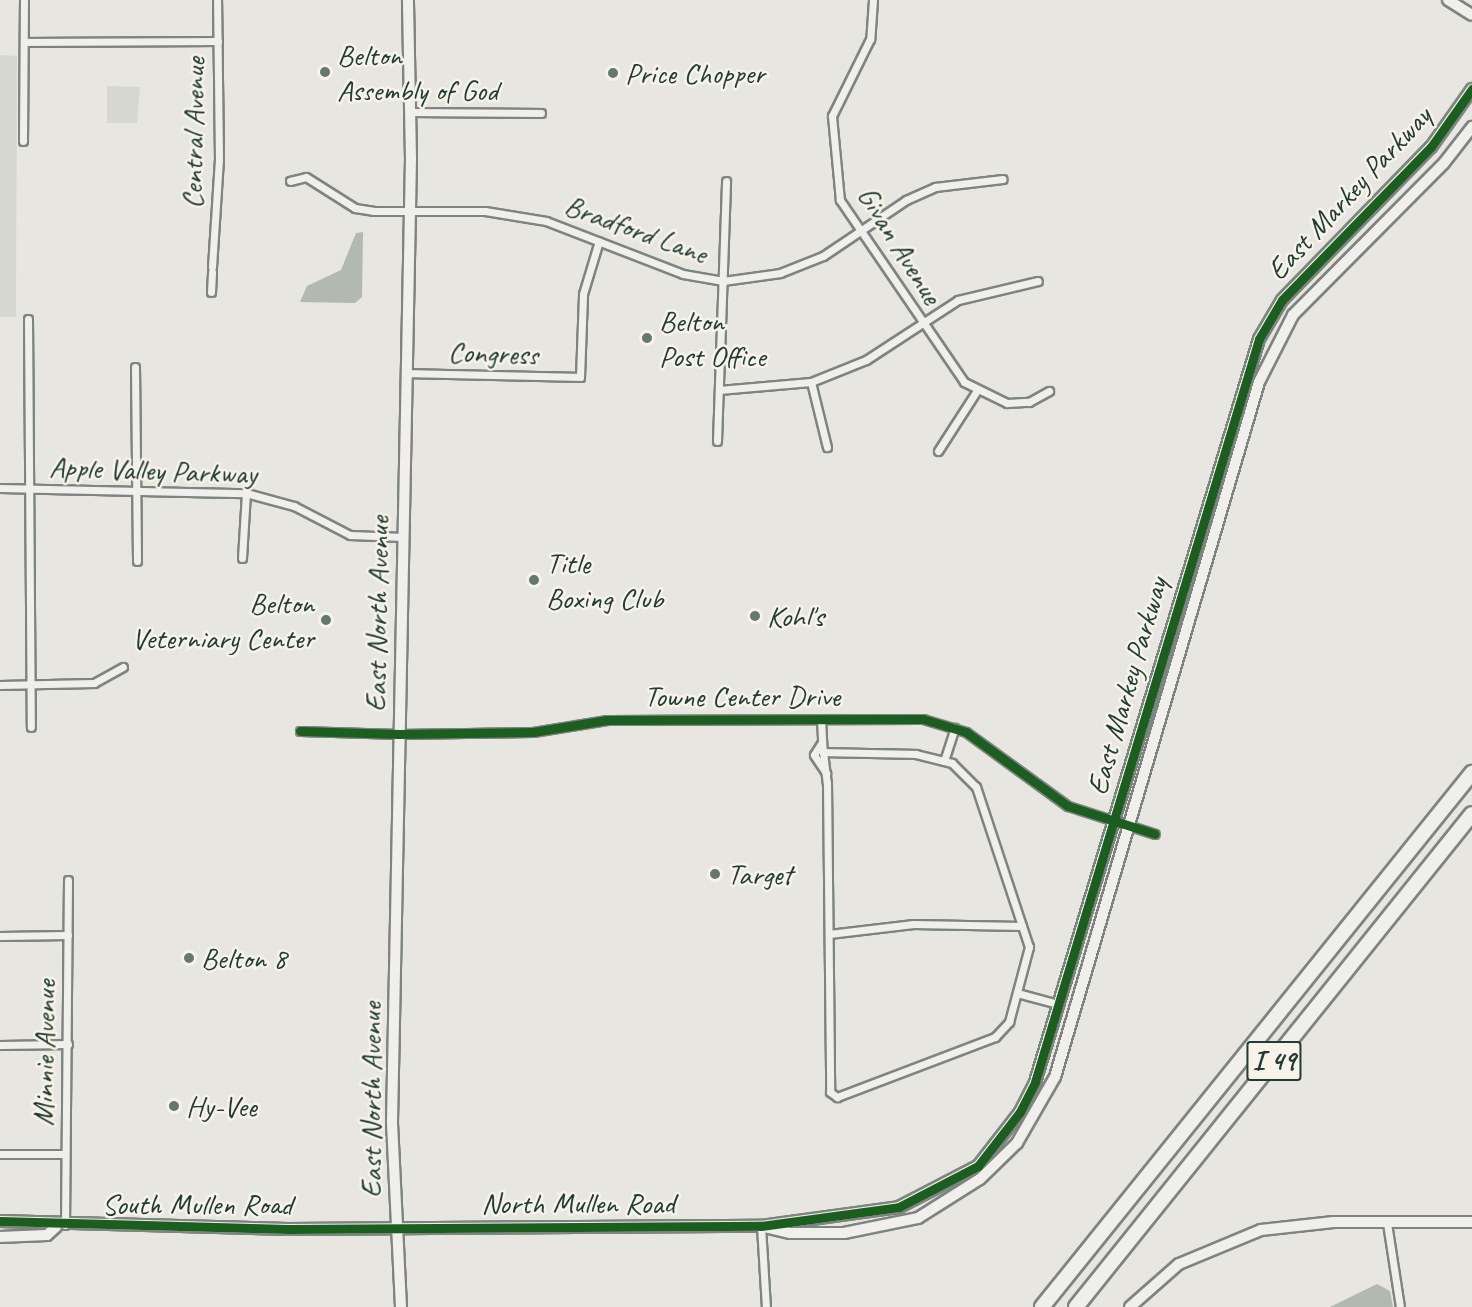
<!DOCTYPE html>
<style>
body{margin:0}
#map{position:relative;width:1472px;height:1307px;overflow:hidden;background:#e7e6e0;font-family:Caveat,sans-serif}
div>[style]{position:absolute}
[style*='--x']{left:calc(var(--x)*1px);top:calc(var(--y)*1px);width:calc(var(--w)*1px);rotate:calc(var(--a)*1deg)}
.green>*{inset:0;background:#d6d8cf}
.water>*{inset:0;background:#b2b9b0}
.roads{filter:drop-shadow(2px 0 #7e847f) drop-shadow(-2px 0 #7e847f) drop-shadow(0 2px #7e847f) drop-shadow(0 -2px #7e847f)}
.street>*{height:7px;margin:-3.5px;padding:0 3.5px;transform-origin:3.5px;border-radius:3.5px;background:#f0efeb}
.secondary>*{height:10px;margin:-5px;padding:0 5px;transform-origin:5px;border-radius:5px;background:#f0efeb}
.highway>*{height:14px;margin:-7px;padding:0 7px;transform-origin:7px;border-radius:7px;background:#f0efeb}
.cycleway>*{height:9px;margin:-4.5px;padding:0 4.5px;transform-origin:4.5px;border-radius:4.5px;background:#1b5e20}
.dots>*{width:16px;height:16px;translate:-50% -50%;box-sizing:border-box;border:3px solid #f7f3e8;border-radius:50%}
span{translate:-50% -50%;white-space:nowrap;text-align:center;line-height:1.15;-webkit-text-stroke:5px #f7f3e8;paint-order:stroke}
.shield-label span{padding:2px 4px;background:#f7f3e8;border:2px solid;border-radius:4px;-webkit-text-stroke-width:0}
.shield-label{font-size:28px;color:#1f3d34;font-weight:700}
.poi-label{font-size:30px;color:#1f3d34}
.left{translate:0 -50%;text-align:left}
.right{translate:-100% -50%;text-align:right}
.street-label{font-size:30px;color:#1f3d34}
</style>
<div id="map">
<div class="green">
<i style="clip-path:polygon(0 55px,17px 56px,16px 317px,0 317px)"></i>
<i style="clip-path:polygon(107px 86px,140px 87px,137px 123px,107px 123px)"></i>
</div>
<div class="water">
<i style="clip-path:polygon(363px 232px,362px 297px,355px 303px,300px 302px,307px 286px,341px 270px,356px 233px)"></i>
<i style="clip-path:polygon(1377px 1284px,1390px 1291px,1393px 1307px,1330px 1307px)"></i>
</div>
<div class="roads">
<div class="street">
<i style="--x:873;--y:0;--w:39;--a:94"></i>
<i style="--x:870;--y:39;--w:86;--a:116.3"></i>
<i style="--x:832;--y:116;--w:84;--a:84.6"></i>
<i style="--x:840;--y:200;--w:220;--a:55.7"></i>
<i style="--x:964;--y:382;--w:48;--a:26"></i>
<i style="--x:1007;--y:403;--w:22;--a:-3"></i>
<i style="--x:1029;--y:402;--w:23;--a:-29"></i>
<i style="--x:24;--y:42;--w:194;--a:-0.3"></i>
<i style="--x:411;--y:112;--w:130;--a:0.4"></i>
<i style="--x:23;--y:141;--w:141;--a:-89.6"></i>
<i style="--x:290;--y:181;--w:16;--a:-14"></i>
<i style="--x:306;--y:177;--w:58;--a:32.3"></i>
<i style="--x:355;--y:208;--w:18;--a:9"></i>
<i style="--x:373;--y:211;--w:112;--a:0"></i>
<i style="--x:485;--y:211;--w:62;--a:9.3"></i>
<i style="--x:546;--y:221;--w:147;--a:21.1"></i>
<i style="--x:683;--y:274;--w:41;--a:9.9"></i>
<i style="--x:723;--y:281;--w:58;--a:-8"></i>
<i style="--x:780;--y:273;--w:46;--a:-21.6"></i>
<i style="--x:823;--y:256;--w:100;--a:-34"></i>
<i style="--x:906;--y:200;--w:32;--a:-24"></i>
<i style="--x:935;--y:187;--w:68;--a:-6.7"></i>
<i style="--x:212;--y:267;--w:108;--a:-86.3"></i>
<i style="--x:219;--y:159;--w:159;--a:-90.7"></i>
<i style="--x:211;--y:292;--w:20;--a:-87"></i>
<i style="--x:28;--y:319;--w:408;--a:89.6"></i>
<i style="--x:135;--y:367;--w:194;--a:89.4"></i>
<i style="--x:406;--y:373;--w:174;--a:1.3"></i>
<i style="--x:580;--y:377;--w:83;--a:-87.9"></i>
<i style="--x:583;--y:294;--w:55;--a:-73.2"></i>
<i style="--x:811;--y:382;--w:67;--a:76.2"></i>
<i style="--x:719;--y:390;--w:92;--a:-5"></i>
<i style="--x:811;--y:382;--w:59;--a:-21.8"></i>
<i style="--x:866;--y:360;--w:110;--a:-33.1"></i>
<i style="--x:958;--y:300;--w:82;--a:-13.4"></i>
<i style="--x:717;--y:441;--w:260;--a:-88"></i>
<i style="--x:938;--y:451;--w:70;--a:-57.2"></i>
<i style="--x:0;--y:488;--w:246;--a:1.2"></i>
<i style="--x:246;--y:493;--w:50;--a:15.2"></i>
<i style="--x:294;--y:506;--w:63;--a:27.4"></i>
<i style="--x:350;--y:535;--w:53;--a:2.2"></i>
<i style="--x:242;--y:558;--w:65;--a:-86.5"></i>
<i style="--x:0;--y:685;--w:94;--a:-1.2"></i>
<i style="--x:94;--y:683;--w:33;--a:-29"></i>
<i style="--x:821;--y:719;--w:33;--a:87"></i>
<i style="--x:823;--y:752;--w:31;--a:83"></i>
<i style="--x:827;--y:783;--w:309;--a:89.4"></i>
<i style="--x:830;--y:1092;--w:9;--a:36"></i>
<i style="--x:837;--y:1097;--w:169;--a:-20.8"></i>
<i style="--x:995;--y:1037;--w:21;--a:-47"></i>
<i style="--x:1009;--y:1022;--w:78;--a:-75.1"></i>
<i style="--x:1029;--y:947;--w:169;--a:-108.3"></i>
<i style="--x:976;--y:787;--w:34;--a:-135"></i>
<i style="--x:952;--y:763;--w:37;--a:-166"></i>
<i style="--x:916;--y:754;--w:93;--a:-178.8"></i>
<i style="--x:300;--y:731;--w:99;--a:1.7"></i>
<i style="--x:399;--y:734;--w:134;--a:-0.9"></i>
<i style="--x:533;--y:732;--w:75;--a:-9.2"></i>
<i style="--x:607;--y:720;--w:316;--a:-0.2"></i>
<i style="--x:923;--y:719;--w:45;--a:16.8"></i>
<i style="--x:966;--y:732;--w:126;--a:36"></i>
<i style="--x:1068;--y:806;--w:91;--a:17.8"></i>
<i style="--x:822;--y:742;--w:15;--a:122"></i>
<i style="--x:814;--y:755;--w:22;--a:56"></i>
<i style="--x:944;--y:761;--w:35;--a:-72"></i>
<i style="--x:829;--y:934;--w:85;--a:-6.8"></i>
<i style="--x:913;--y:924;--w:109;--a:1.1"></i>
<i style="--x:0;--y:936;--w:68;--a:-0.8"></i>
<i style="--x:1017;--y:993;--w:42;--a:15"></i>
<i style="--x:0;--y:1045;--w:68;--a:-0.8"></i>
<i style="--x:0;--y:1154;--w:64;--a:0"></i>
<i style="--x:1387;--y:1223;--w:85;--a:81.2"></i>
<i style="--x:65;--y:1225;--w:345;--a:-89.5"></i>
<i style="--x:761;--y:1226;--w:81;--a:86.5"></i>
</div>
<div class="secondary">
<i style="--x:1448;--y:0;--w:28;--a:32"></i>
<i style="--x:0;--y:1221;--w:288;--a:1.6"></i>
<i style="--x:288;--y:1229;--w:473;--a:-0.4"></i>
<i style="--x:761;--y:1226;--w:139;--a:-7.8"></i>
<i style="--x:899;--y:1207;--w:89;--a:-27.4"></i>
<i style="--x:978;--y:1166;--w:68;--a:-52.1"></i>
<i style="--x:1020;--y:1112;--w:34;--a:-63"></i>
<i style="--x:1035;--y:1082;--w:776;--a:-73.22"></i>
<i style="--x:1259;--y:339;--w:45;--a:-59.5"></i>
<i style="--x:1282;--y:300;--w:214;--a:-45.8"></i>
<i style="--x:1431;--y:147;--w:71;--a:-54.7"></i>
<i style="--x:764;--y:1227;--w:27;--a:13"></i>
<i style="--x:790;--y:1233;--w:54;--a:0"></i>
<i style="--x:844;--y:1233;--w:76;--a:-11.5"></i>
<i style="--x:918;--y:1218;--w:73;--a:-32.2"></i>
<i style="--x:980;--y:1179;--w:52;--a:-44.2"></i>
<i style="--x:1017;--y:1143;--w:76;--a:-60.1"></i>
<i style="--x:1055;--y:1077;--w:724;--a:-73.64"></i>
<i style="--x:1259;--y:382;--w:75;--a:-63.1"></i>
<i style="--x:1293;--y:315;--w:214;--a:-45.2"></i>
<i style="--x:1444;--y:163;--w:46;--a:-52.1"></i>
<i style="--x:0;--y:1237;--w:47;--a:-2.4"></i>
<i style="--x:47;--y:1235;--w:12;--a:-42"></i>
<i style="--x:401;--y:1307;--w:185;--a:-92.8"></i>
<i style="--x:392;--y:1122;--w:963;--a:-88.87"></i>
<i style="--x:411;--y:159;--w:159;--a:-91.1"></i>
<i style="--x:1130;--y:1307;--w:65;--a:-41.3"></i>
<i style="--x:1179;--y:1264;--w:89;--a:-22.5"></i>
<i style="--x:1261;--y:1230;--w:73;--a:-6.3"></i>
<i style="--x:1334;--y:1222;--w:138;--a:0"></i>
</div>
<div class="highway">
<i style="--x:1042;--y:1307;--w:686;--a:-51.16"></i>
<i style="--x:1076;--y:1307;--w:632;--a:-51.23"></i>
</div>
</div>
<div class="cycleway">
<i style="--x:300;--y:731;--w:99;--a:1.7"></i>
<i style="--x:399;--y:734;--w:134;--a:-0.9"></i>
<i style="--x:533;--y:732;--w:75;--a:-9.2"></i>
<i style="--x:607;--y:720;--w:316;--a:-0.2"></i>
<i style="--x:923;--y:719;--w:45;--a:16.8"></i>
<i style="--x:966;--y:732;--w:126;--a:36"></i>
<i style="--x:1068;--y:806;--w:91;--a:17.8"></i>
<i style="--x:0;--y:1221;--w:288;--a:1.6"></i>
<i style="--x:288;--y:1229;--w:473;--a:-0.4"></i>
<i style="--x:761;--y:1226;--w:139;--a:-7.8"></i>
<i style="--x:899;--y:1207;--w:89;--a:-27.4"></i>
<i style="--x:978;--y:1166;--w:68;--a:-52.1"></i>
<i style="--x:1020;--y:1112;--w:34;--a:-63"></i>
<i style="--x:1035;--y:1082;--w:776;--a:-73.22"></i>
<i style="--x:1259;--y:339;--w:45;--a:-59.5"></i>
<i style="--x:1282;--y:300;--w:214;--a:-45.8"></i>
<i style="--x:1431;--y:147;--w:71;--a:-54.7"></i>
</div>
<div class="dots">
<i style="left:325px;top:72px;background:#657870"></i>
<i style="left:613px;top:73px;background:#657870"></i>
<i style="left:647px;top:338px;background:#657870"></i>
<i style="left:534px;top:580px;background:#657870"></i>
<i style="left:755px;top:616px;background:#657870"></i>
<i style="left:326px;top:620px;background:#657870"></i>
<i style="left:715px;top:874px;background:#657870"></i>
<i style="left:189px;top:958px;background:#657870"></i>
<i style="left:174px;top:1106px;background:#657870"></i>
</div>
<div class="shield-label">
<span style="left:1274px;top:1061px">I 49</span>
</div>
<div class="poi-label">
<span class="left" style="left:337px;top:72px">Belton<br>Assembly of God</span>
<span class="left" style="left:625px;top:73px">Price Chopper</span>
<span class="left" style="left:659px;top:338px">Belton<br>Post Office</span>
<span class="left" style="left:546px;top:580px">Title<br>Boxing Club</span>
<span class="right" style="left:314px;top:620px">Belton<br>Veterniary Center</span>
<span class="left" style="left:767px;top:616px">Kohl's</span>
<span class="left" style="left:727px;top:874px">Target</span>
<span class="left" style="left:201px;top:958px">Belton 8</span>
<span class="left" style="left:186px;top:1106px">Hy-Vee</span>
</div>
<div class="street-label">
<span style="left:193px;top:133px;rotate:-89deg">Central Avenue</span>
<span style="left:1349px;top:193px;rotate:-47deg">East Markey Parkway</span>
<span style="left:636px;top:229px;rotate:20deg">Bradford Lane</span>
<span style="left:900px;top:245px;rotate:58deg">Givan Avenue</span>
<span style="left:493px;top:353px;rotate:2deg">Congress</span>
<span style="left:153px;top:470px;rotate:2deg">Apple Valley Parkway</span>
<span style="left:377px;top:614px;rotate:-89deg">East North Avenue</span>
<span style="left:1127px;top:686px;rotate:-74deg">East Markey Parkway</span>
<span style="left:742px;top:696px">Towne Center Drive</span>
<span style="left:44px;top:1053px;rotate:-89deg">Minnie Avenue</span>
<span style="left:371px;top:1100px;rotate:-90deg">East North Avenue</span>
<span style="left:578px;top:1203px">North Mullen Road</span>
<span style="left:197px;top:1204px">South Mullen Road</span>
</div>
</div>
